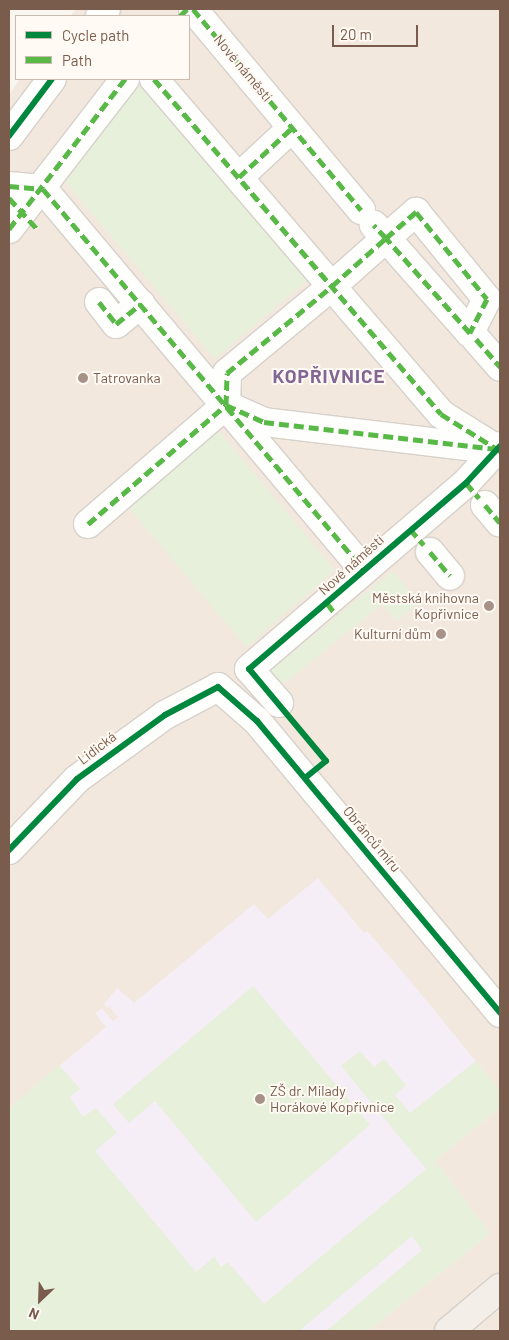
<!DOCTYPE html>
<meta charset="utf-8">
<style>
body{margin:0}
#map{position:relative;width:509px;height:1340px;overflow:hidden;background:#f9f5f0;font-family:Barlow,sans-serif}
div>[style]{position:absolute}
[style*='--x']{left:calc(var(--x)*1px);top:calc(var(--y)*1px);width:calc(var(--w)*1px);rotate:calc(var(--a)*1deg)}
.residential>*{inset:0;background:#f2e8de}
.education>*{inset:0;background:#f6eef6}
.green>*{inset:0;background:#e7f0db}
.roads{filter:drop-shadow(1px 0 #d7d1cb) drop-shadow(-1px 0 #d7d1cb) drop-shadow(0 1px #d7d1cb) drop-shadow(0 -1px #d7d1cb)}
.minor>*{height:28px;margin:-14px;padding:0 14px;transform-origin:14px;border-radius:14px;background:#fefefd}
.major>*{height:28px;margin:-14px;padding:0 14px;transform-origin:14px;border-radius:14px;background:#f3eee8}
.quiet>*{height:5px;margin-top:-2.5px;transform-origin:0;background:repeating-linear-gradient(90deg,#58b947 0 10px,transparent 0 15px)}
.cycleway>*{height:6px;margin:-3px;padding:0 3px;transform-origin:3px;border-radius:3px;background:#00873e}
.dots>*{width:14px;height:14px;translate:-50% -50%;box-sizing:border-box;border:2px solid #fffaf3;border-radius:50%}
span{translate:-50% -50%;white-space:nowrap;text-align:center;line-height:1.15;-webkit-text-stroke:4px #fffaf3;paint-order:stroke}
.street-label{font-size:14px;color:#7a5c4d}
.poi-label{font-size:14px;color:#7a5c4d}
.left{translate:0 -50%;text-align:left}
.right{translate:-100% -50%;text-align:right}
.district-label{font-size:19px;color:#846695;font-weight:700;letter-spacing:1px}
.frame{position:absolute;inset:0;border:10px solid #7a5c4d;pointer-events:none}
.legend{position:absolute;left:15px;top:15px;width:175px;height:65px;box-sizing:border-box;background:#fffaf3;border:1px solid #cabbb1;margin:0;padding:6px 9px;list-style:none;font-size:15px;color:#7a5c4d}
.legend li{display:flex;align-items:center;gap:10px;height:25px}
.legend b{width:25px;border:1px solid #cabbb1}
.north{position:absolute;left:15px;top:1275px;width:50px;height:50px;-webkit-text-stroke:4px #fffaf3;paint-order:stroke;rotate:204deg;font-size:14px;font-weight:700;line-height:20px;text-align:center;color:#7a5c4d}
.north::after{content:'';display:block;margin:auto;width:18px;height:22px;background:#7a5c4d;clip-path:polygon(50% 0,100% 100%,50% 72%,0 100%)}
.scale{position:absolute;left:332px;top:25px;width:86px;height:22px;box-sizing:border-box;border:2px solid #7a5c4d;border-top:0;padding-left:6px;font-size:15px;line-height:18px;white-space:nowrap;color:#7a5c4d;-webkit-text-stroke:4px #fffaf3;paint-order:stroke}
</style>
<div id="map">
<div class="residential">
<i style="clip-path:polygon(77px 9px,500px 9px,500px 1331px,9px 1331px,9px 95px,20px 79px,189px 79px,189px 16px,70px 16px)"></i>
</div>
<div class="education">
<i style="clip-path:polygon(318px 878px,364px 933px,367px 931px,408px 978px,500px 1091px,500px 1107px,435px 1161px,489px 1232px,488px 1235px,368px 1331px,9px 1331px,9px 1108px,106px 1027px,95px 1013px,102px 1008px,113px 1021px,118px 1017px,110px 1008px,112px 1004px,108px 1008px,104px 1004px,117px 988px,134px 1003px,254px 904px,268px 919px)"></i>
</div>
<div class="green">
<i style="clip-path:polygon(144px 79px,311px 277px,215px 359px,62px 178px)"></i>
<i style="clip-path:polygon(217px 429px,335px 570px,246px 647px,126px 504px)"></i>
<i style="clip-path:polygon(393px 571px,419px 603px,397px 621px,382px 604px,276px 690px,265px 675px)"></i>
<i style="clip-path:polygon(253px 986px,370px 1125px,256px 1222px,155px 1101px,129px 1123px,113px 1104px)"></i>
<i style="clip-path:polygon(360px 1051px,374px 1067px,384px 1059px,406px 1085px,395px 1095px,410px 1113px,476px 1061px,500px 1091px,500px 1107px,435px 1161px,489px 1232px,488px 1235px,368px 1331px,326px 1331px,422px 1250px,412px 1236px,299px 1331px,9px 1331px,9px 1108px,59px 1065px,80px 1089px,70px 1097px,83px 1117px,96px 1108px,117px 1133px,95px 1151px,196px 1272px,214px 1257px,221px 1267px,228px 1262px,264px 1304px,426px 1169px,341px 1066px)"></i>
</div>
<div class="roads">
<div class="minor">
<i style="--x:193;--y:9;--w:262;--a:50.1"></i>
<i style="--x:100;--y:16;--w:9;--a:-49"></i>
<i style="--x:154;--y:79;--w:441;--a:49.4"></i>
<i style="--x:441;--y:414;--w:70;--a:32.1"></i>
<i style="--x:9;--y:136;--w:71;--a:-53"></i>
<i style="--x:239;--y:177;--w:72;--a:-42.8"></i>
<i style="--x:9;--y:186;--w:34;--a:5"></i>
<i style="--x:43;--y:189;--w:498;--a:49.9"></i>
<i style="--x:9;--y:229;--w:190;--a:-52.3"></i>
<i style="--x:99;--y:302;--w:28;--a:52"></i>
<i style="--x:116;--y:324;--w:32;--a:-39"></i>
<i style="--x:476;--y:339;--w:37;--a:49"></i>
<i style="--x:226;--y:405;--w:32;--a:-88"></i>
<i style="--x:227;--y:373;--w:136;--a:-39.6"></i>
<i style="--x:332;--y:286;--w:72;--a:-41.6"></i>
<i style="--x:386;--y:238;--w:40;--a:-41"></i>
<i style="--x:416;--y:212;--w:112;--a:50.8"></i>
<i style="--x:487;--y:299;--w:38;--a:117"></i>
<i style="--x:470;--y:333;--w:127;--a:-131.5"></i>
<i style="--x:386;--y:238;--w:18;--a:-133"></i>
<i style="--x:485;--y:505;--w:23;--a:50"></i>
<i style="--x:88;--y:524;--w:182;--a:-40.8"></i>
<i style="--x:226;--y:405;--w:42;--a:24.1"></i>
<i style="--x:264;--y:422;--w:230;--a:6.8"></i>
<i style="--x:430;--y:552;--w:31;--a:50"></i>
<i style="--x:279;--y:703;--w:45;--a:-131.4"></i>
<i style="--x:249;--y:669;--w:286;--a:-40.6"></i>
<i style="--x:466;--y:483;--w:50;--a:-47.4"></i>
<i style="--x:9;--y:850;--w:98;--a:-46.2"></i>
<i style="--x:77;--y:779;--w:109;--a:-36"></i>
<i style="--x:165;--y:715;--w:60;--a:-27.8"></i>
<i style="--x:218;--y:687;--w:52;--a:41.1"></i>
<i style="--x:257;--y:721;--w:380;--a:50.2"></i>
</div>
<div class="major">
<i style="--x:449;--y:1331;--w:67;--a:-40.1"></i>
</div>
</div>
<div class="quiet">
<i style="--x:193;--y:9;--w:262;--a:50.1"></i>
<i style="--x:180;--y:16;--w:10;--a:-45"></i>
<i style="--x:154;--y:79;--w:441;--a:49.4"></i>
<i style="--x:441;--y:414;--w:70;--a:32.1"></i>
<i style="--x:239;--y:177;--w:72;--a:-42.8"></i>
<i style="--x:9;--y:186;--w:34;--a:5"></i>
<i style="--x:43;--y:189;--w:498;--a:49.9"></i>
<i style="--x:9;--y:198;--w:43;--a:47.8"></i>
<i style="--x:9;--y:229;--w:190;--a:-52.3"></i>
<i style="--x:99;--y:302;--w:28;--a:52"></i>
<i style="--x:116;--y:324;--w:32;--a:-39"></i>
<i style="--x:476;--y:339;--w:37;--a:49"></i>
<i style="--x:226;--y:405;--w:32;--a:-88"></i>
<i style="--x:227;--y:373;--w:136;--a:-39.6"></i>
<i style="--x:332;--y:286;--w:72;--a:-41.6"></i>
<i style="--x:386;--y:238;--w:40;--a:-41"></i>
<i style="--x:416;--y:212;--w:112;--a:50.8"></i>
<i style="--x:487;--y:299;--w:38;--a:117"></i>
<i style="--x:470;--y:333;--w:127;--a:-131.5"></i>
<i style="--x:386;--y:238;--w:18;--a:-133"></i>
<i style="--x:466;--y:483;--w:20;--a:49"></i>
<i style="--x:485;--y:505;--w:23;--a:50"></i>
<i style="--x:88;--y:524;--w:182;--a:-40.8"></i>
<i style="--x:226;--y:405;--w:42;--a:24.1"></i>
<i style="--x:264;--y:422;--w:234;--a:6.6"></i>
<i style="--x:410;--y:529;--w:21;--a:49"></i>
<i style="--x:430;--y:552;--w:31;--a:50"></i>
<i style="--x:327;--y:603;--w:15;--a:53"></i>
</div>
<div class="cycleway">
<i style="--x:9;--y:136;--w:71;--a:-53"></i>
<i style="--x:305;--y:778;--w:27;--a:-39"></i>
<i style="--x:326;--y:761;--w:120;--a:-129.9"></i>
<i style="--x:249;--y:669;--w:286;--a:-40.6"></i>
<i style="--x:466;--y:483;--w:50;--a:-47.4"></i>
<i style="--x:9;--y:850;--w:98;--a:-46.2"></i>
<i style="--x:77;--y:779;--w:109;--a:-36"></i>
<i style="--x:165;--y:715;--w:60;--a:-27.8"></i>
<i style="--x:218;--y:687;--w:52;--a:41.1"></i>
<i style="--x:257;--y:721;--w:380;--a:50.2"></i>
</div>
<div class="dots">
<i style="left:83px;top:378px;background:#a69286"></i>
<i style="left:489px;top:606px;background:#a69286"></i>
<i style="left:441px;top:634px;background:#a69286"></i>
<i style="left:260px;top:1099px;background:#a69286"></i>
</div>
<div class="street-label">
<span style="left:243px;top:68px;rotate:50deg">Nové náměstí</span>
<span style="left:351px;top:565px;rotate:-42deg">Nové náměstí</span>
<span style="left:97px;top:748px;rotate:-37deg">Lidická</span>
<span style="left:372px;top:839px;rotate:50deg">Obránců míru</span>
</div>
<div class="poi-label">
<span class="left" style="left:93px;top:378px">Tatrovanka</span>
<span class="right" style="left:479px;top:606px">Městská knihovna<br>Kopřivnice</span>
<span class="right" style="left:431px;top:634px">Kulturní dům</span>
<span class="left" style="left:270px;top:1099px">ZŠ dr. Milady<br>Horákové Kopřivnice</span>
</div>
<div class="district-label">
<span style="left:329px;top:376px">KOPŘIVNICE</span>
</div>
<div class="frame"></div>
<ul class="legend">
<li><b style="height:6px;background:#00873e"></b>Cycle path</li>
<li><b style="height:6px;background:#58b947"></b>Path</li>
</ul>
<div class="north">N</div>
<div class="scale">20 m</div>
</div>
